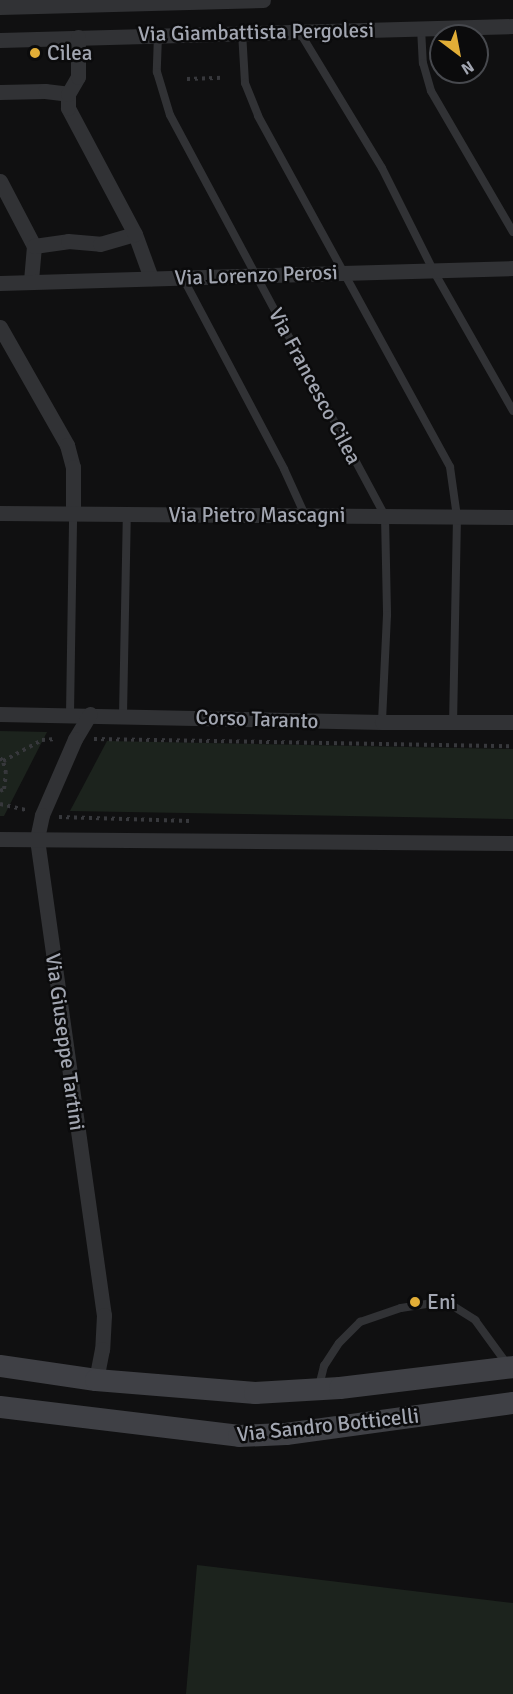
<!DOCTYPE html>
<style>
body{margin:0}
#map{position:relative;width:513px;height:1694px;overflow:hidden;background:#101011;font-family:Signika,sans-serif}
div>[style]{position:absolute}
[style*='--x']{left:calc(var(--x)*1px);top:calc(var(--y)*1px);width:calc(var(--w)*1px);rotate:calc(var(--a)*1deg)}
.green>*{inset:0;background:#1c231d}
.path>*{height:4px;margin-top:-2px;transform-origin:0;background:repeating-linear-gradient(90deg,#37383c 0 3px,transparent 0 7.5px)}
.lane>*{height:8px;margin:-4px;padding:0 4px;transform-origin:4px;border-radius:4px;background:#313235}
.street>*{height:15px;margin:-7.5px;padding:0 7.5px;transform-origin:7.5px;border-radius:7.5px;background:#313235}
.secondary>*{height:22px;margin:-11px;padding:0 11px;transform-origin:11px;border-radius:11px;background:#3f4045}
.dots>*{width:16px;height:16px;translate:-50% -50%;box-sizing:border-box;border:3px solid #0b0b0c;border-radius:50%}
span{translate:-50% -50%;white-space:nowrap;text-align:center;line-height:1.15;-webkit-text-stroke:5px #0b0b0c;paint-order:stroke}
.street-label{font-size:21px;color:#a2a6b1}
.poi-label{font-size:21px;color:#a2a6b1}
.left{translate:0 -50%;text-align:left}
.north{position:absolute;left:429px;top:24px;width:60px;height:60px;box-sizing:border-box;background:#0b0b0c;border:2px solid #47494e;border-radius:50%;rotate:148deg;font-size:16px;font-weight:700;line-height:24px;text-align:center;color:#a2a6b1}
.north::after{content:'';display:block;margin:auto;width:21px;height:27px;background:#e2ae37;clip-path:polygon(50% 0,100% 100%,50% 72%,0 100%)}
</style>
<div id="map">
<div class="green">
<i style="clip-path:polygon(0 731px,47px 732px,4px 816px,0 816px)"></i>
<i style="clip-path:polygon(107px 741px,513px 749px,513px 819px,70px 811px)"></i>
<i style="clip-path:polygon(197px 1565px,513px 1603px,513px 1694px,186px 1694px)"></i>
</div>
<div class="path">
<i style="--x:187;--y:79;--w:36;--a:-2"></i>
<i style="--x:94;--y:739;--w:419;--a:1"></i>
<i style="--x:0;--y:758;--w:4;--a:45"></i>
<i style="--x:3;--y:761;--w:44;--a:-28.3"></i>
<i style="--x:42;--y:740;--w:14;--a:-4"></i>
<i style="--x:0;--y:791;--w:4;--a:-27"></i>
<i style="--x:4;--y:789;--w:16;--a:-83"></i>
<i style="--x:6;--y:773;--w:12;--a:-104"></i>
<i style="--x:0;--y:804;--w:26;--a:13"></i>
<i style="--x:59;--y:817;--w:131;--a:1.7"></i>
</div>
<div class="lane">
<i style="--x:421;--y:28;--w:35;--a:87"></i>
<i style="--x:423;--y:63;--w:29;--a:74"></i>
<i style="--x:431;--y:91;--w:163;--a:59.8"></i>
<i style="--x:299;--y:31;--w:160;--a:58.8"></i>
<i style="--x:382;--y:168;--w:114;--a:63.4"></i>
<i style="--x:433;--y:270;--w:162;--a:60.4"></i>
<i style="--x:242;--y:32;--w:51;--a:86.6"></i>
<i style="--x:245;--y:83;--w:35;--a:68"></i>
<i style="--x:258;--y:116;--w:400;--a:61.3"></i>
<i style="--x:450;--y:467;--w:50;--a:82"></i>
<i style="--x:457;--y:517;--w:204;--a:91.1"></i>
<i style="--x:158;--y:35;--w:37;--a:92"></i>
<i style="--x:157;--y:72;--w:45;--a:73.2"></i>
<i style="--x:170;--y:115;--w:455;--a:61.8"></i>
<i style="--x:385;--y:516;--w:99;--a:88.8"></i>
<i style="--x:387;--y:615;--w:107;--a:92.7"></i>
<i style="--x:183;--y:278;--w:216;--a:62.1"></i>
<i style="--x:284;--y:469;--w:51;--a:65.5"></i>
<i style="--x:70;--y:714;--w:201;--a:-89.1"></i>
<i style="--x:123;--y:715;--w:201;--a:-88.9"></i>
<i style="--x:319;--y:1386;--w:21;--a:-76"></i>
<i style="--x:324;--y:1366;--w:27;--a:-57"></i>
<i style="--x:339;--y:1343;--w:30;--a:-45"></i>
<i style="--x:360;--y:1322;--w:43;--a:-18.9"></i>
<i style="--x:401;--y:1308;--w:45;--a:-9"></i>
<i style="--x:445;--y:1301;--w:36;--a:32"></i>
<i style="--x:475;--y:1320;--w:54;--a:54"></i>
</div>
<div class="street">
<i style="--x:0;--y:7;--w:263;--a:-1.5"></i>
<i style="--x:0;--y:40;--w:513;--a:-1.56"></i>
<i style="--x:0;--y:92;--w:45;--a:-1.3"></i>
<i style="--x:45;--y:91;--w:23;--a:7"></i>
<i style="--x:0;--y:181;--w:73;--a:62.4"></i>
<i style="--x:34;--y:246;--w:36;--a:95"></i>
<i style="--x:135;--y:234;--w:47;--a:70"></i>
<i style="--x:34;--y:246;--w:34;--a:-8"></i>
<i style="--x:68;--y:241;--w:32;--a:5"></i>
<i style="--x:100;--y:244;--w:36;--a:-16"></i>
<i style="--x:135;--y:234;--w:143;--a:-118"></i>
<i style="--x:68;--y:108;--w:14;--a:-90"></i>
<i style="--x:68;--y:94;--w:20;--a:-60"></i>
<i style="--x:78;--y:77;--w:40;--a:-90"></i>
<i style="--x:0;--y:283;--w:513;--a:-1.67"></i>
<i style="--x:0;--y:327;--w:136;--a:60.4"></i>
<i style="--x:67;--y:445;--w:23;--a:75"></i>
<i style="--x:73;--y:467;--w:46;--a:90"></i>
<i style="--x:0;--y:513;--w:513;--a:0.45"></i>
<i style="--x:0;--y:714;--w:382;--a:1.2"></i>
<i style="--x:382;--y:722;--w:131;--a:0"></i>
<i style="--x:90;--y:714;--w:29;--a:121"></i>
<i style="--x:75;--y:739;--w:83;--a:113.5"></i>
<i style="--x:42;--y:815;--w:25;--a:102"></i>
<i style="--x:37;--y:839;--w:481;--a:82"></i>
<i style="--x:104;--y:1315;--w:34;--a:93"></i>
<i style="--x:102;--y:1349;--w:32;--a:101"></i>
<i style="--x:0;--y:839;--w:513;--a:0.45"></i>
</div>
<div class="secondary">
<i style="--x:0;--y:1366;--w:97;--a:8.3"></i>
<i style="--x:96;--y:1380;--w:160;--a:4.7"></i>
<i style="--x:255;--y:1393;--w:85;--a:-3.4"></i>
<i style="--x:340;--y:1388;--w:174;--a:-6.9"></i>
<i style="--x:0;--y:1407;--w:241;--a:6.9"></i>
<i style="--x:239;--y:1436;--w:47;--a:-2.4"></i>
<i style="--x:286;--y:1434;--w:229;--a:-7.8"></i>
</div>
<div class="dots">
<i style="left:35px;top:53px;background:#e2ae37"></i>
<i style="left:415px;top:1302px;background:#e2ae37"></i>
</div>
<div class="street-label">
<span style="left:256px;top:32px;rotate:-1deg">Via Giambattista Pergolesi</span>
<span style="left:256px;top:275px;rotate:-2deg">Via Lorenzo Perosi</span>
<span style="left:315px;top:386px;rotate:62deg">Via Francesco Cilea</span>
<span style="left:257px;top:515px">Via Pietro Mascagni</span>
<span style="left:257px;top:719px;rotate:2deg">Corso Taranto</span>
<span style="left:65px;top:1042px;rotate:82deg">Via Giuseppe Tartini</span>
<span style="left:328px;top:1425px;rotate:-6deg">Via Sandro Botticelli</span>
</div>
<div class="poi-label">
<span class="left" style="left:47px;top:53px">Cilea</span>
<span class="left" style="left:427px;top:1302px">Eni</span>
</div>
<div class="north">N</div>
</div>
